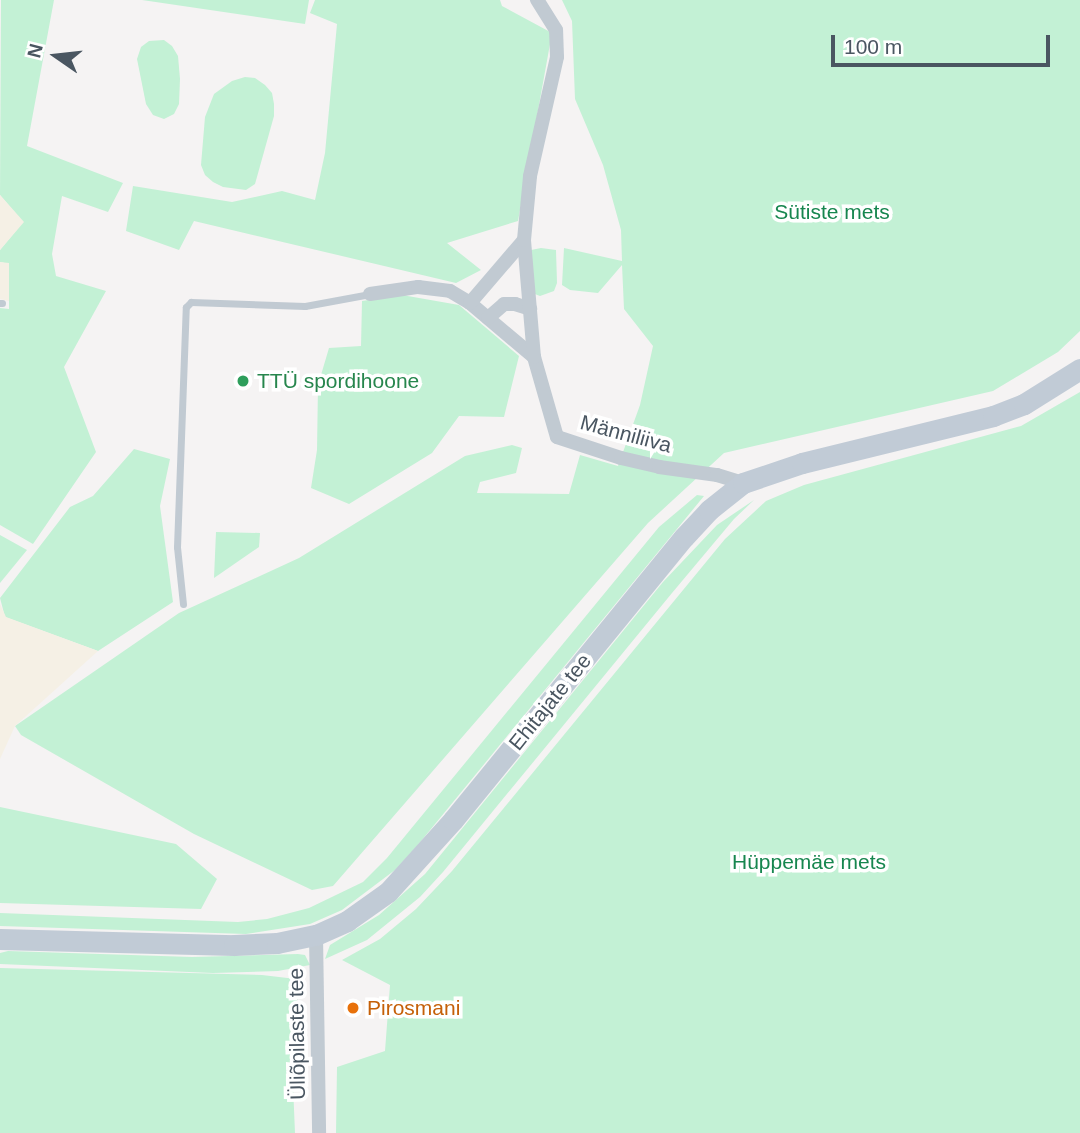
<!DOCTYPE html>
<meta charset="utf-8">
<style>
body{margin:0}
#map{position:relative;width:1080px;height:1133px;overflow:hidden;background:#f5f3f3;font-family:Helvetica,sans-serif}
div>[style]{position:absolute}
[style*='--x']{left:calc(var(--x)*1px);top:calc(var(--y)*1px);width:calc(var(--w)*1px);rotate:calc(var(--a)*1deg)}
.green>*{inset:0;background:#c3f1d5}
.sand>*{inset:0;background:#f5f0e5}
.service>*{height:7px;margin:-3.5px;padding:0 3.5px;transform-origin:3.5px;border-radius:3.5px;background:#c1cad2}
.minor>*{height:14px;margin:-7px;padding:0 7px;transform-origin:7px;border-radius:7px;background:#c1cad2}
.secondary>*{height:21px;margin:-10.5px;padding:0 10.5px;transform-origin:10.5px;border-radius:10.5px;background:#c1cbd6}
.dots>*{width:19px;height:19px;translate:-50% -50%;box-sizing:border-box;border:4px solid #fff;border-radius:50%}
span{translate:-50% -50%;white-space:nowrap;text-align:center;line-height:1.15;-webkit-text-stroke:7px #fff;paint-order:stroke}
.park-label{font-size:21px;color:#17864f}
.leisure-label{font-size:21px;color:#27864d}
.left{translate:0 -50%;text-align:left}
.street-label{font-size:21px;color:#4a5661}
.food-label{font-size:21px;color:#c56008}
.north{position:absolute;left:21px;top:21px;width:70px;height:70px;-webkit-text-stroke:5px #fff;paint-order:stroke;rotate:284deg;font-size:19px;font-weight:700;line-height:28px;text-align:center;color:#4a5661}
.north::after{content:'';display:block;margin:auto;width:24px;height:32px;background:#4a5661;clip-path:polygon(50% 0,100% 100%,50% 72%,0 100%)}
.scale{position:absolute;left:831px;top:35px;width:219px;height:32px;box-sizing:border-box;border:4px solid #4a5661;border-top:0;padding-left:9px;font-size:21px;line-height:24px;white-space:nowrap;color:#4a5661;-webkit-text-stroke:5px #fff;paint-order:stroke}
</style>
<div id="map">
<div class="green">
<i style="clip-path:polygon(1px 0,54px 0,27px 146px,123px 183px,108px 212px,62px 196px,52px 254px,56px 276px,106px 291px,64px 367px,96px 452px,33px 544px,0 525px,0 308px,9px 309px,9px 264px,0 262px,0 250px,23px 222px,0 195px)"></i>
<i style="clip-path:polygon(142px 0,309px 0,305px 24px)"></i>
<i style="clip-path:polygon(315px 0,500px 0,502px 6px,552px 33px,518px 221px,447px 243px,481px 270px,456px 283px,194px 221px,179px 250px,126px 231px,133px 186px,232px 202px,282px 191px,315px 200px,325px 153px,337px 24px,310px 13px)"></i>
<i style="clip-path:polygon(562px 0,1080px 0,1080px 331px,1058px 352px,993px 391px,724px 453px,648px 523px,333px 886px,312px 890px,194px 834px,21px 735px,15px 726px,179px 613px,299px 558px,465px 456px,512px 445px,522px 448px,516px 473px,480px 482px,477px 493px,569px 494px,580px 455px,618px 466px,640px 405px,653px 346px,624px 309px,622px 265px,598px 293px,570px 290px,562px 285px,564px 248px,622px 261px,621px 230px,603px 165px,575px 99px,572px 21px)"></i>
<i style="clip-path:polygon(164px 40px,172px 46px,178px 56px,180px 79px,179px 104px,174px 114px,164px 119px,153px 115px,146px 104px,137px 59px,141px 47px,149px 41px)"></i>
<i style="clip-path:polygon(245px 77px,255px 78px,265px 85px,272px 93px,274px 104px,274px 116px,255px 184px,246px 190px,223px 187px,213px 182px,205px 175px,201px 165px,205px 117px,214px 94px,232px 81px)"></i>
<i style="clip-path:polygon(541px 248px,556px 250px,557px 283px,554px 291px,540px 296px,527px 291px,526px 251px)"></i>
<i style="clip-path:polygon(402px 295px,459px 305px,519px 356px,504px 417px,459px 416px,432px 453px,349px 504px,311px 488px,317px 450px,318px 385px,329px 348px,361px 346px,362px 301px)"></i>
<i style="clip-path:polygon(1080px 392px,1080px 1133px,336px 1133px,337px 1067px,385px 1051px,390px 985px,342px 960px,380px 939px,416px 909px,452px 871px,725px 539px,766px 501px,804px 485px,1021px 426px)"></i>
<i style="clip-path:polygon(134px 449px,170px 459px,160px 506px,173px 602px,98px 651px,5px 617px,0 598px,70px 507px,93px 496px)"></i>
<i style="clip-path:polygon(697px 495px,704px 496px,417px 846px,395px 870px,342px 910px,310px 924px,246px 934px,0 926px,0 913px,238px 922px,267px 919px,309px 908px,363px 882px,387px 858px,659px 527px)"></i>
<i style="clip-path:polygon(754px 500px,734px 519px,672px 593px,443px 872px,420px 897px,367px 940px,325px 959px,330px 945px,379px 915px,425px 874px,663px 582px,717px 525px)"></i>
<i style="clip-path:polygon(216px 532px,260px 533px,259px 547px,214px 578px)"></i>
<i style="clip-path:polygon(0 535px,27px 550px,0 583px)"></i>
<i style="clip-path:polygon(0 807px,176px 844px,217px 879px,201px 909px,0 903px)"></i>
<i style="clip-path:polygon(8px 951px,192px 957px,298px 954px,305px 955px,310px 965px,278px 971px,213px 973px,0 964px,0 953px)"></i>
<i style="clip-path:polygon(0 968px,262px 975px,296px 979px,303px 990px,290px 1012px,295px 1133px,0 1133px)"></i>
</div>
<div class="sand">
<i style="clip-path:polygon(0 195px,24px 222px,0 250px)"></i>
<i style="clip-path:polygon(0 262px,9px 263px,9px 301px,0 299px)"></i>
<i style="clip-path:polygon(0 604px,6px 617px,98px 651px,15px 726px,0 759px)"></i>
</div>
<div class="service">
<i style="--x:0;--y:303;--w:2;--a:0"></i>
<i style="--x:183;--y:604;--w:57;--a:-96"></i>
<i style="--x:177;--y:547;--w:240;--a:-87.9"></i>
<i style="--x:186;--y:307;--w:7;--a:-45"></i>
<i style="--x:191;--y:302;--w:114;--a:2"></i>
<i style="--x:305;--y:306;--w:66;--a:-10.5"></i>
</div>
<div class="minor">
<i style="--x:370;--y:294;--w:49;--a:-8.3"></i>
<i style="--x:418;--y:287;--w:32;--a:7"></i>
<i style="--x:450;--y:291;--w:23;--a:31"></i>
<i style="--x:470;--y:303;--w:84;--a:40.2"></i>
<i style="--x:534;--y:357;--w:83;--a:74"></i>
<i style="--x:557;--y:437;--w:67;--a:18.2"></i>
<i style="--x:621;--y:458;--w:39;--a:13"></i>
<i style="--x:659;--y:467;--w:59;--a:7.9"></i>
<i style="--x:717;--y:475;--w:27;--a:17"></i>
<i style="--x:470;--y:303;--w:83;--a:-49.4"></i>
<i style="--x:488;--y:318;--w:21;--a:-41"></i>
<i style="--x:504;--y:304;--w:11;--a:0"></i>
<i style="--x:515;--y:304;--w:16;--a:18"></i>
<i style="--x:534;--y:357;--w:117;--a:-94.9"></i>
<i style="--x:524;--y:240;--w:64;--a:-84.6"></i>
<i style="--x:530;--y:176;--w:122;--a:-77.2"></i>
<i style="--x:557;--y:57;--w:27;--a:-92"></i>
<i style="--x:556;--y:30;--w:36;--a:-122"></i>
<i style="--x:316;--y:935;--w:198;--a:89.1"></i>
</div>
<div class="secondary">
<i style="--x:0;--y:939;--w:234;--a:1.5"></i>
<i style="--x:234;--y:945;--w:43;--a:-2.7"></i>
<i style="--x:277;--y:943;--w:40;--a:-12"></i>
<i style="--x:316;--y:935;--w:34;--a:-24"></i>
<i style="--x:347;--y:921;--w:50;--a:-35.3"></i>
<i style="--x:388;--y:892;--w:97;--a:-47.9"></i>
<i style="--x:453;--y:820;--w:365;--a:-50.8"></i>
<i style="--x:684;--y:537;--w:37;--a:-47"></i>
<i style="--x:709;--y:510;--w:43;--a:-38.5"></i>
<i style="--x:743;--y:483;--w:62;--a:-18.7"></i>
<i style="--x:802;--y:463;--w:197;--a:-13.8"></i>
<i style="--x:993;--y:416;--w:33;--a:-21"></i>
<i style="--x:1024;--y:404;--w:66;--a:-32"></i>
</div>
<div class="dots">
<i style="left:243px;top:381px;background:#2e9e5b"></i>
<i style="left:353px;top:1008px;background:#e8710a"></i>
</div>
<div class="park-label">
<span style="left:832px;top:212px">Sütiste mets</span>
<span style="left:809px;top:862px">Hüppemäe mets</span>
</div>
<div class="leisure-label">
<span class="left" style="left:257px;top:381px">TTÜ spordihoone</span>
</div>
<div class="street-label">
<span style="left:626px;top:434px;rotate:15deg">Männiliiva</span>
<span style="left:550px;top:702px;rotate:-51deg">Ehitajate tee</span>
<span style="left:297px;top:1034px;rotate:-91deg">Üliõpilaste tee</span>
</div>
<div class="food-label">
<span class="left" style="left:367px;top:1008px">Pirosmani</span>
</div>
<div class="north">N</div>
<div class="scale">100 m</div>
</div>
